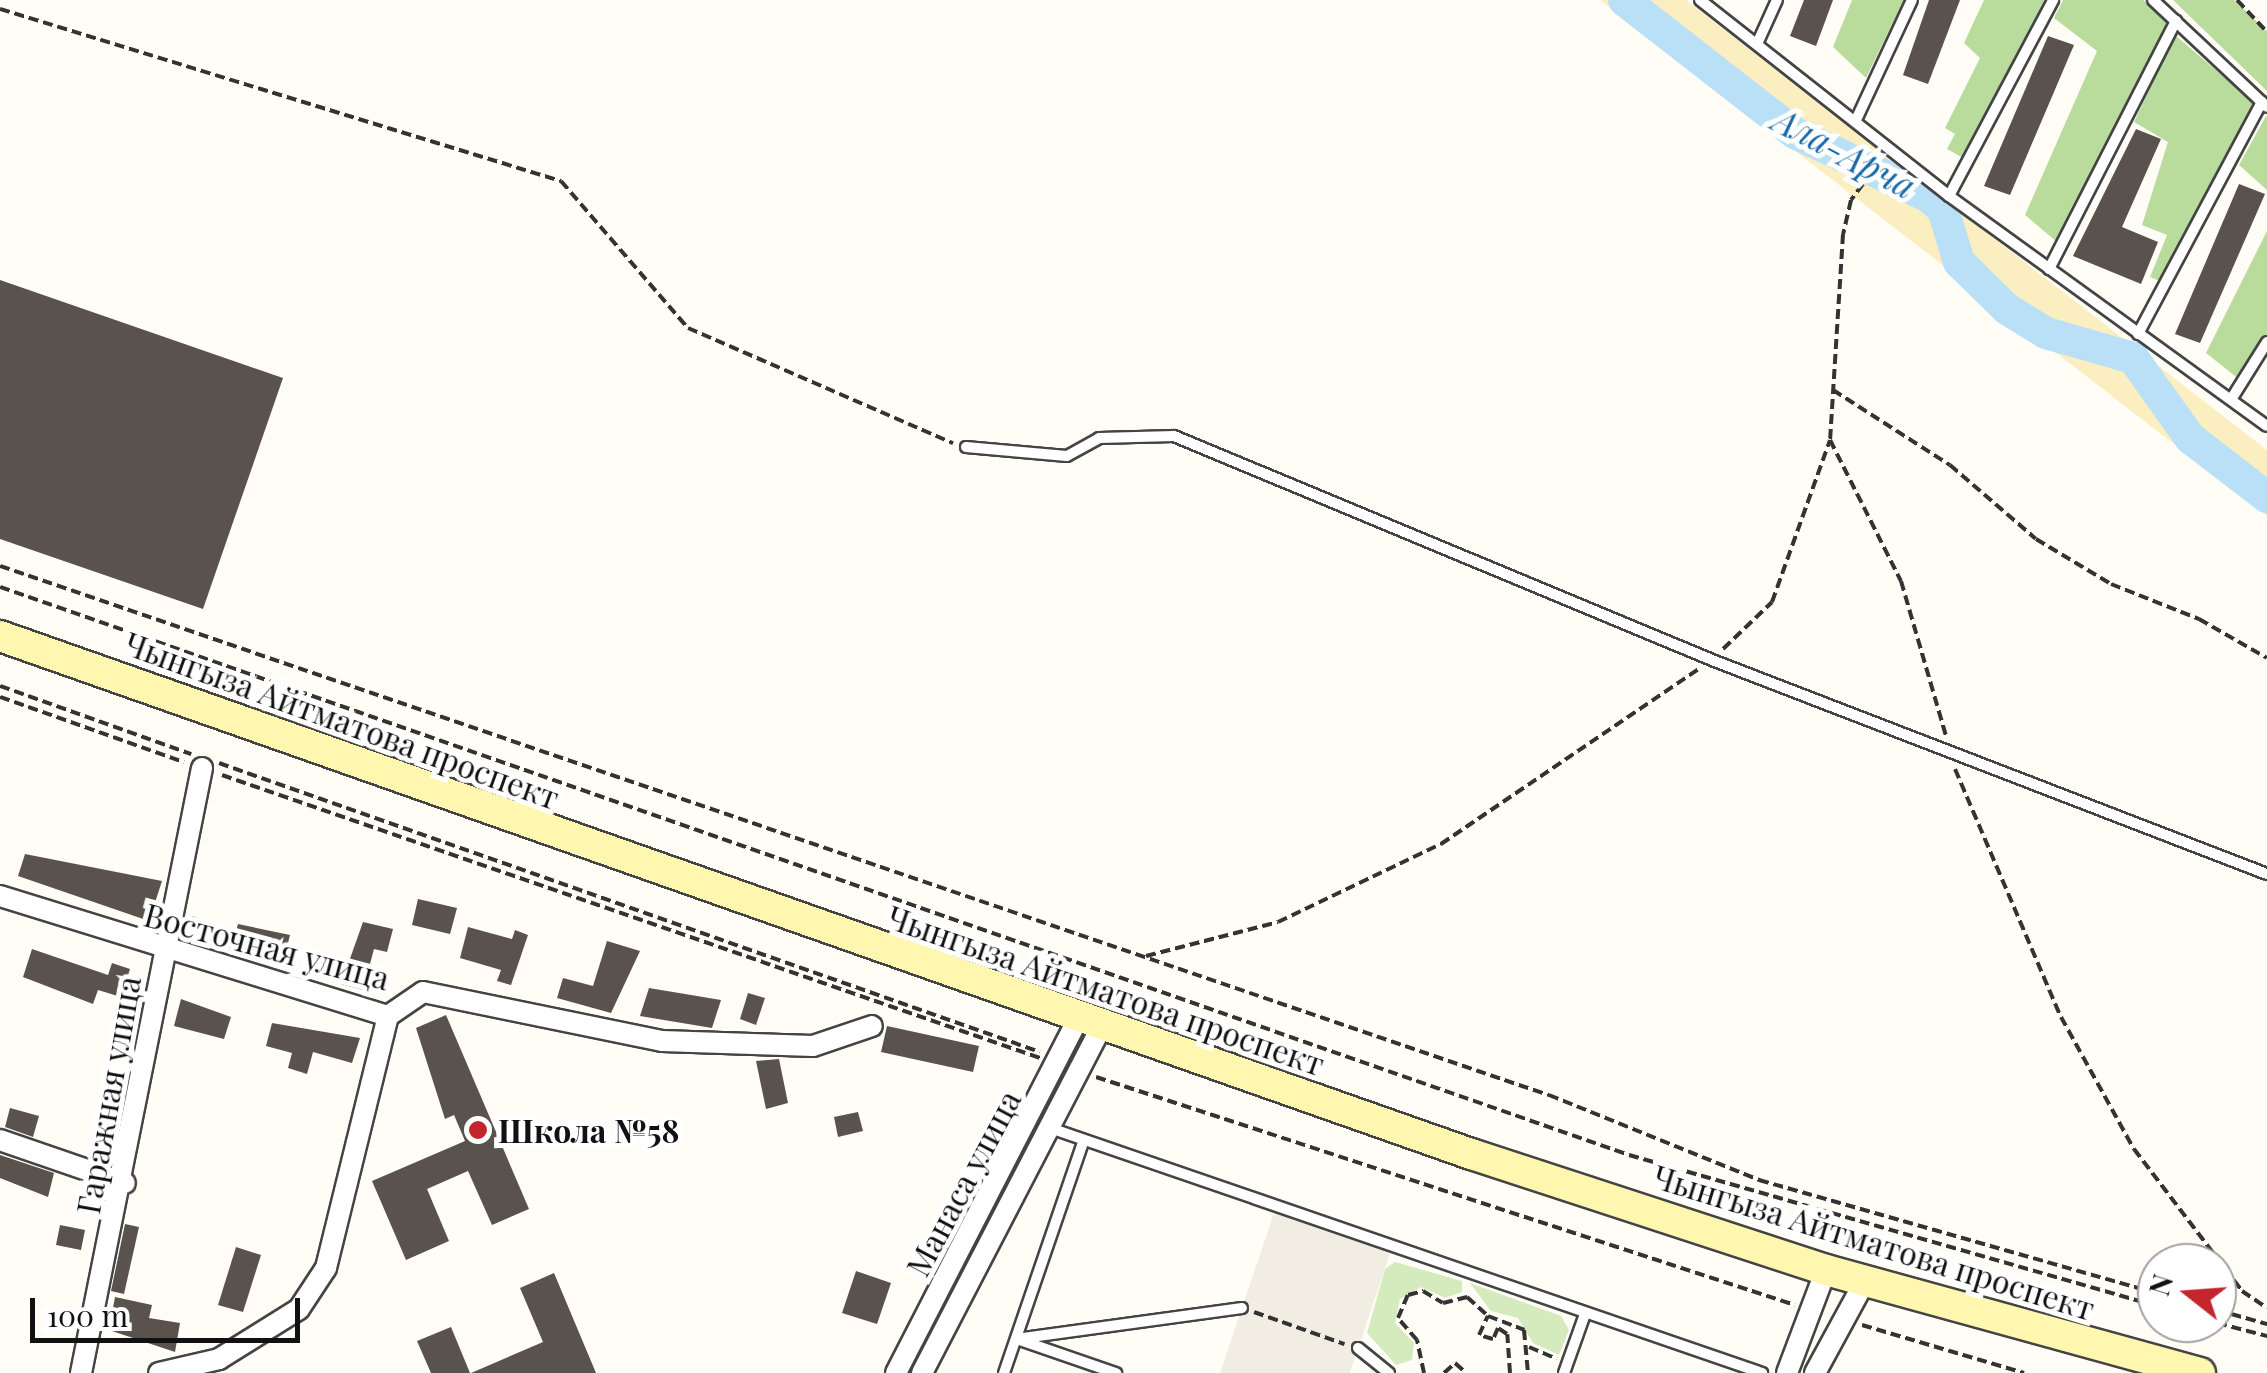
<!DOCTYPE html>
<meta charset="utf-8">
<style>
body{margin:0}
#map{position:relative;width:2267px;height:1373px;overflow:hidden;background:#fffdf5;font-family:"Playfair Display",serif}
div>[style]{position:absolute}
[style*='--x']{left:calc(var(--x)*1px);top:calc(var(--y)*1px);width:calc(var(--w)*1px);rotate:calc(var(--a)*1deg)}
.green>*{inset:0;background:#d5ebbd}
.forest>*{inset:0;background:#b9dc9c}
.sand>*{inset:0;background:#fbeec1}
.plaza>*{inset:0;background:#f1ede2}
.river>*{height:32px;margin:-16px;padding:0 16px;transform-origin:16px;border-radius:16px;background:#b9e0f7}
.building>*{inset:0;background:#5a524d}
.path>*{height:4px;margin-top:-2px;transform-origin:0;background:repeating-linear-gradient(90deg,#333 0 10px,transparent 0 15px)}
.roads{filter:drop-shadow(2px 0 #444) drop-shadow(-2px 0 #444) drop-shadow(0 2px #444) drop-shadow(0 -2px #444)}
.lane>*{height:10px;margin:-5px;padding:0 5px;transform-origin:5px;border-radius:5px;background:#fff}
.street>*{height:20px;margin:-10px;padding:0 10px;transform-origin:10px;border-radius:10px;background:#fff}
.secondary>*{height:30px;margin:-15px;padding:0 15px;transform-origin:15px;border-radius:15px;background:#fff6b0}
.dots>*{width:28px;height:28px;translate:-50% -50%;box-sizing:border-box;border:5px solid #fff;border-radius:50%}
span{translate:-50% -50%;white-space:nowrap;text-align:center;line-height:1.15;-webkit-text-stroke:10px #fff;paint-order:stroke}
.street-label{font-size:32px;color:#111}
.poi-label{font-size:32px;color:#111;font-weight:700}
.left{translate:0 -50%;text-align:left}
.water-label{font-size:35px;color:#1768a6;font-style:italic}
.north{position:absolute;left:2137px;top:1243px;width:100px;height:100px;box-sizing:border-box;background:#fff;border:2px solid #a0a0a0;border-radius:50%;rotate:287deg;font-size:28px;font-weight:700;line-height:40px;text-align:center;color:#111}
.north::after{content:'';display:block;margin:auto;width:35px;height:45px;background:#c4262e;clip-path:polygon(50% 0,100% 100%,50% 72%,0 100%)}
.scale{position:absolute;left:30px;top:1298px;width:270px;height:45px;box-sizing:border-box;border:5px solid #111;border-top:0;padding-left:12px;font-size:30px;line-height:35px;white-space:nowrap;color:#111;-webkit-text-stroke:8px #fff;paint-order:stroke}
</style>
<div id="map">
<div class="green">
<i style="clip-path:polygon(1395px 1262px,1462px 1281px,1462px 1292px,1445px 1298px,1421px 1287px,1400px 1299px,1395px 1323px,1414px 1343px,1412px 1360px,1396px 1365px,1367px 1333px,1385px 1269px)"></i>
<i style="clip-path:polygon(1470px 1283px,1561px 1316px,1569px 1330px,1559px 1355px,1533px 1343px,1518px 1318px,1491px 1311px)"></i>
</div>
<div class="forest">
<i style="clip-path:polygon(1852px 0,1904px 0,1866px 78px,1833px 47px)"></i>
<i style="clip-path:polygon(1984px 0,2045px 0,1967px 160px,1947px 149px,1955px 134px,1945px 128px,1980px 58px,1964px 43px)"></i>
<i style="clip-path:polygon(2063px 0,2143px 0,2168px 23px,2057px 242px,2025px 215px,2097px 51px,2054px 18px)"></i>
<i style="clip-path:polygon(2173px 0,2234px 0,2267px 31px,2267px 91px)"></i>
<i style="clip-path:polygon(2175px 35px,2253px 102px,2164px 283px,2150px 277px,2167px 235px,2142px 225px,2168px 142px,2134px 122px)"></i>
<i style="clip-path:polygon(2266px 116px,2267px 117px,2267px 190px,2239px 165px)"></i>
<i style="clip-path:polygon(2267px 231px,2267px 335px,2240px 380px,2206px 353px)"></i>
</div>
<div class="sand">
<i style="clip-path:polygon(1600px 0,1686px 0,2267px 450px,2267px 516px)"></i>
</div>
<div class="plaza">
<i style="clip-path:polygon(1274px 1213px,1390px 1253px,1350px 1373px,1220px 1373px)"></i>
</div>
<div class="river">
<i style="--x:1624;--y:0;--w:217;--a:37.9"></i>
<i style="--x:1795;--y:133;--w:148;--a:25.5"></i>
<i style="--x:1929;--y:197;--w:18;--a:41"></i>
<i style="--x:1943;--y:209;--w:55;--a:73.2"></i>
<i style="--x:1959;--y:262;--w:67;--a:44.4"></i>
<i style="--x:2007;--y:309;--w:46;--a:31.6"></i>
<i style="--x:2046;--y:333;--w:91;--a:16"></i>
<i style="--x:2133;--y:358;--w:98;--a:54.5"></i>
<i style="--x:2190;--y:438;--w:97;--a:37.5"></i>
</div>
<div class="building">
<i style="clip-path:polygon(1804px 0,1833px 0,1816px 46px,1790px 36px)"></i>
<i style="clip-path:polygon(1929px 0,1960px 0,1928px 84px,1903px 75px)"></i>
<i style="clip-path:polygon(2048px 36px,2074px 45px,2010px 195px,1984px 186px)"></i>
<i style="clip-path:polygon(2136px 129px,2161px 139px,2122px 227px,2158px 242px,2141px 284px,2073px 256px)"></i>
<i style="clip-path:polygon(2239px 184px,2265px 194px,2200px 343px,2175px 334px)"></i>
<i style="clip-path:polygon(0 280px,283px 378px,203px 609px,0 539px)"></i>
<i style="clip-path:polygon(25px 854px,162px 881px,149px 921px,18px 876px)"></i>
<i style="clip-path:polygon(418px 899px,457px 908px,450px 934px,412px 925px)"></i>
<i style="clip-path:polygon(192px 916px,236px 931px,238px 924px,290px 935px,282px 967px,186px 933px)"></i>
<i style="clip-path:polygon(363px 922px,393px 929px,387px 952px,374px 949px,363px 990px,341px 984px)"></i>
<i style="clip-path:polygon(468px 927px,512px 939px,515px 930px,528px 935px,511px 985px,497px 981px,501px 970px,460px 958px)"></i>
<i style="clip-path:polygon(607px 941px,640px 951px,611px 1013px,557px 998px,563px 978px,593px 986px)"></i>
<i style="clip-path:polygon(32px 949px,108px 975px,112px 963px,130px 969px,121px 997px,98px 990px,93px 1004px,23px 977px)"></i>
<i style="clip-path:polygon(649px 988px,721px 1000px,712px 1028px,640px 1016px)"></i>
<i style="clip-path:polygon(748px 993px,765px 998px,756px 1025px,740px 1019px)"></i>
<i style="clip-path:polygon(181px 999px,231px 1017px,224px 1039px,174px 1026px)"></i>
<i style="clip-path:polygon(446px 1015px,529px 1209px,492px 1225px,468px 1171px,427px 1189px,449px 1241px,406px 1260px,372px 1181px,465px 1141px,454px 1115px,445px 1119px,416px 1028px)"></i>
<i style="clip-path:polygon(272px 1023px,360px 1038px,352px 1063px,313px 1052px,307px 1074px,288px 1068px,292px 1053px,266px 1046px)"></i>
<i style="clip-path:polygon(887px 1026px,979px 1046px,973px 1072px,881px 1052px)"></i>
<i style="clip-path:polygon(779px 1059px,788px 1103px,766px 1109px,756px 1061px)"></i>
<i style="clip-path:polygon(10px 1108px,39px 1116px,33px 1137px,5px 1127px)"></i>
<i style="clip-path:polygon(858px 1112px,863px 1131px,838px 1137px,834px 1117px)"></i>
<i style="clip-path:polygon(0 1155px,54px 1173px,48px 1197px,0 1178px)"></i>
<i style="clip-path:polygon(125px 1224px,139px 1227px,124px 1294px,111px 1291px)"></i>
<i style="clip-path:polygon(60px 1225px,85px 1230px,81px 1250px,56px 1245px)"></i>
<i style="clip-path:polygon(236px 1247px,261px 1255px,243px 1312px,218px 1305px)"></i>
<i style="clip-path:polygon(856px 1271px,891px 1283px,877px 1324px,842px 1313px)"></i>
<i style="clip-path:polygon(554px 1273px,596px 1373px,471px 1373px,543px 1342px,520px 1288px)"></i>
<i style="clip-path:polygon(115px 1297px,152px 1305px,149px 1318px,180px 1323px,175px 1352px,109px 1330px)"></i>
<i style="clip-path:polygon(451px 1327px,470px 1373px,431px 1373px,417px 1341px)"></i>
</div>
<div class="path">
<i style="--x:2237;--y:0;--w:44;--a:46.8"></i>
<i style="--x:0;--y:9;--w:587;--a:17.05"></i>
<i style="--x:561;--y:181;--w:194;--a:49.2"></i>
<i style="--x:688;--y:328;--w:289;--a:23.5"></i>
<i style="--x:1881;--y:160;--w:50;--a:126.9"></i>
<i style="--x:1851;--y:200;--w:35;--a:103"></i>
<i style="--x:1843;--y:234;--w:206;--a:93.6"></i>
<i style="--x:1830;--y:440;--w:158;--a:63.3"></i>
<i style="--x:1901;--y:581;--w:161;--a:73.8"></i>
<i style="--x:1833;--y:390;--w:139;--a:32.7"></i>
<i style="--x:1950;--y:465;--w:113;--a:40.7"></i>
<i style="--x:2036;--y:539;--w:87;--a:31"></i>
<i style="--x:2111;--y:584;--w:95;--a:21.7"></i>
<i style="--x:2199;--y:619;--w:78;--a:29.8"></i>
<i style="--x:0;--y:566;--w:1637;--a:18.86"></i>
<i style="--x:1549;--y:1095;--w:227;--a:22"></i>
<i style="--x:1759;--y:1180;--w:414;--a:15.9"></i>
<i style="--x:0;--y:587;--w:1725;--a:19.22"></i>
<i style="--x:1629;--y:1155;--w:549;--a:15.96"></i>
<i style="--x:1723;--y:649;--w:68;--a:-43.8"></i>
<i style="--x:1772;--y:602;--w:172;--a:-70.3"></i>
<i style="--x:0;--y:686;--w:203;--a:19.6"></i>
<i style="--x:0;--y:697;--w:195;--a:19.5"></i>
<i style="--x:219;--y:763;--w:870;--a:19.39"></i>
<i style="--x:1955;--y:769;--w:270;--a:66.9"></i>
<i style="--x:2061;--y:1017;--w:151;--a:61.1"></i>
<i style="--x:2134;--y:1149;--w:178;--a:52.7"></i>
<i style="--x:2242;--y:1291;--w:30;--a:34"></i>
<i style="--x:222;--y:775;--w:866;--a:19.08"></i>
<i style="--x:1146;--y:956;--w:136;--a:-14.4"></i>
<i style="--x:1278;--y:922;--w:181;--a:-25.6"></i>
<i style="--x:1441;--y:844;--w:313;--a:-34.2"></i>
<i style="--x:1096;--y:1077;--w:735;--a:18.07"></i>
<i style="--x:2217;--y:1310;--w:52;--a:15.6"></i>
<i style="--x:1254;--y:1312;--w:96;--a:19.6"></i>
<i style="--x:2217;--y:1323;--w:52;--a:14.6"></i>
<i style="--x:1862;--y:1325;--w:169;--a:16.5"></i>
<i style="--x:1529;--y:1347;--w:30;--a:23"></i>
<i style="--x:1424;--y:1373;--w:34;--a:-102"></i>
<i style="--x:1417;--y:1340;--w:29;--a:-131"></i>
<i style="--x:1398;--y:1318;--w:25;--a:-67"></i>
<i style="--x:1408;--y:1295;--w:16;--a:-15"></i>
<i style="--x:1423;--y:1291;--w:23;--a:31"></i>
<i style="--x:1443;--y:1303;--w:25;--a:-14"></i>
<i style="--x:1467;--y:1297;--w:28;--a:42"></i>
<i style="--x:1444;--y:1373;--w:15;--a:-42"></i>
<i style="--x:1455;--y:1363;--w:15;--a:42"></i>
<i style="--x:1510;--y:1373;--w:39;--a:-94"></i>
<i style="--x:1507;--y:1334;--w:11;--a:-146"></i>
<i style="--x:1498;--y:1328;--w:12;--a:114"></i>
<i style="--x:1493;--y:1339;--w:15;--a:-164"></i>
<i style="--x:1479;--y:1335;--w:21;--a:-65"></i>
<i style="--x:1488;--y:1316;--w:39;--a:21"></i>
<i style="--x:1524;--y:1330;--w:43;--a:84.7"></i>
</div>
<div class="roads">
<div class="lane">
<i style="--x:1700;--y:0;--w:317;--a:38.2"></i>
<i style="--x:1949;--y:196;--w:392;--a:35.9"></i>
<i style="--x:2153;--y:0;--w:156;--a:43.2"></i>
<i style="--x:1757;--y:44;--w:48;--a:-65.6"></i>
<i style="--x:1856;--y:120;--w:132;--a:-65"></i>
<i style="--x:1949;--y:196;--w:222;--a:-62"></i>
<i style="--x:2049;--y:269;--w:279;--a:-62.9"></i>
<i style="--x:2138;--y:334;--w:263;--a:-61.9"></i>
<i style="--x:2232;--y:398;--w:66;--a:-58"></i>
<i style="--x:966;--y:447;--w:101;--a:5.1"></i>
<i style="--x:1067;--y:456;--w:37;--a:-29"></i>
<i style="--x:1099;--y:438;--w:75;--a:-1.5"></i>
<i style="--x:1174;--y:436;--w:583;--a:22.6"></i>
<i style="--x:1712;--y:660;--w:595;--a:21.09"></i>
<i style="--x:1053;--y:1129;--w:750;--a:18.99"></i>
<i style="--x:1016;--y:1339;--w:228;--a:-7.8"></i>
<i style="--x:1017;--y:1339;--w:105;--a:19"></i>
<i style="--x:1358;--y:1348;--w:40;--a:39"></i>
<i style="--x:1004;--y:1373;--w:246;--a:-71.1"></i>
<i style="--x:1564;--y:1373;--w:63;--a:-70.4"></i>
</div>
<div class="street">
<i style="--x:0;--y:896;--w:406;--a:17.2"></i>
<i style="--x:388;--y:1016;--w:42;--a:-34.4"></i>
<i style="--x:423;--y:992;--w:244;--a:11.6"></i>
<i style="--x:662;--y:1041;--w:151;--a:1.9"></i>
<i style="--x:813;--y:1046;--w:62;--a:-18.7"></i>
<i style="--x:0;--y:1140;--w:132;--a:19"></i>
<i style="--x:81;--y:1373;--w:617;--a:-78.69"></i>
<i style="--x:159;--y:1373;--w:62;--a:-13.1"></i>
<i style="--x:219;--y:1359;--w:94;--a:-32"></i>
<i style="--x:299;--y:1309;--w:49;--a:-56.6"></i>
<i style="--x:326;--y:1268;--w:260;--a:-76.2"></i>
<i style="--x:896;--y:1373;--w:398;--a:-62.8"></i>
<i style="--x:922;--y:1373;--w:390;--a:-62.6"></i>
<i style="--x:1787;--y:1373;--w:110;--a:-69.3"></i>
<i style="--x:1815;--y:1373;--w:105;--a:-61.5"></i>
</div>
<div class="secondary">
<i style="--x:0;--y:636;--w:1560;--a:19.4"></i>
<i style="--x:1471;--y:1154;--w:373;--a:18.1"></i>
<i style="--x:1826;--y:1270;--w:388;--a:15.4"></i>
</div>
</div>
<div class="dots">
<i style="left:478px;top:1130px;background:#c4262e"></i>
</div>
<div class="street-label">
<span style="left:342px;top:720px;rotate:20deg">Чынгыза Айтматова проспект</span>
<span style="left:267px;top:946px;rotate:15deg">Восточная улица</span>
<span style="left:1106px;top:990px;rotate:19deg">Чынгыза Айтматова проспект</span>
<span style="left:108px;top:1095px;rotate:-80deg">Гаражная улица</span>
<span style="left:963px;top:1183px;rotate:-62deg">Манаса улица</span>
<span style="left:1874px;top:1242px;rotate:17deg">Чынгыза Айтматова проспект</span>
</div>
<div class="poi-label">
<span class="left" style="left:498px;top:1130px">Школа №58</span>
</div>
<div class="water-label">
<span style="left:1845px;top:152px;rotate:28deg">Ала-Арча</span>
</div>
<div class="north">N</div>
<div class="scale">100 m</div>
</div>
